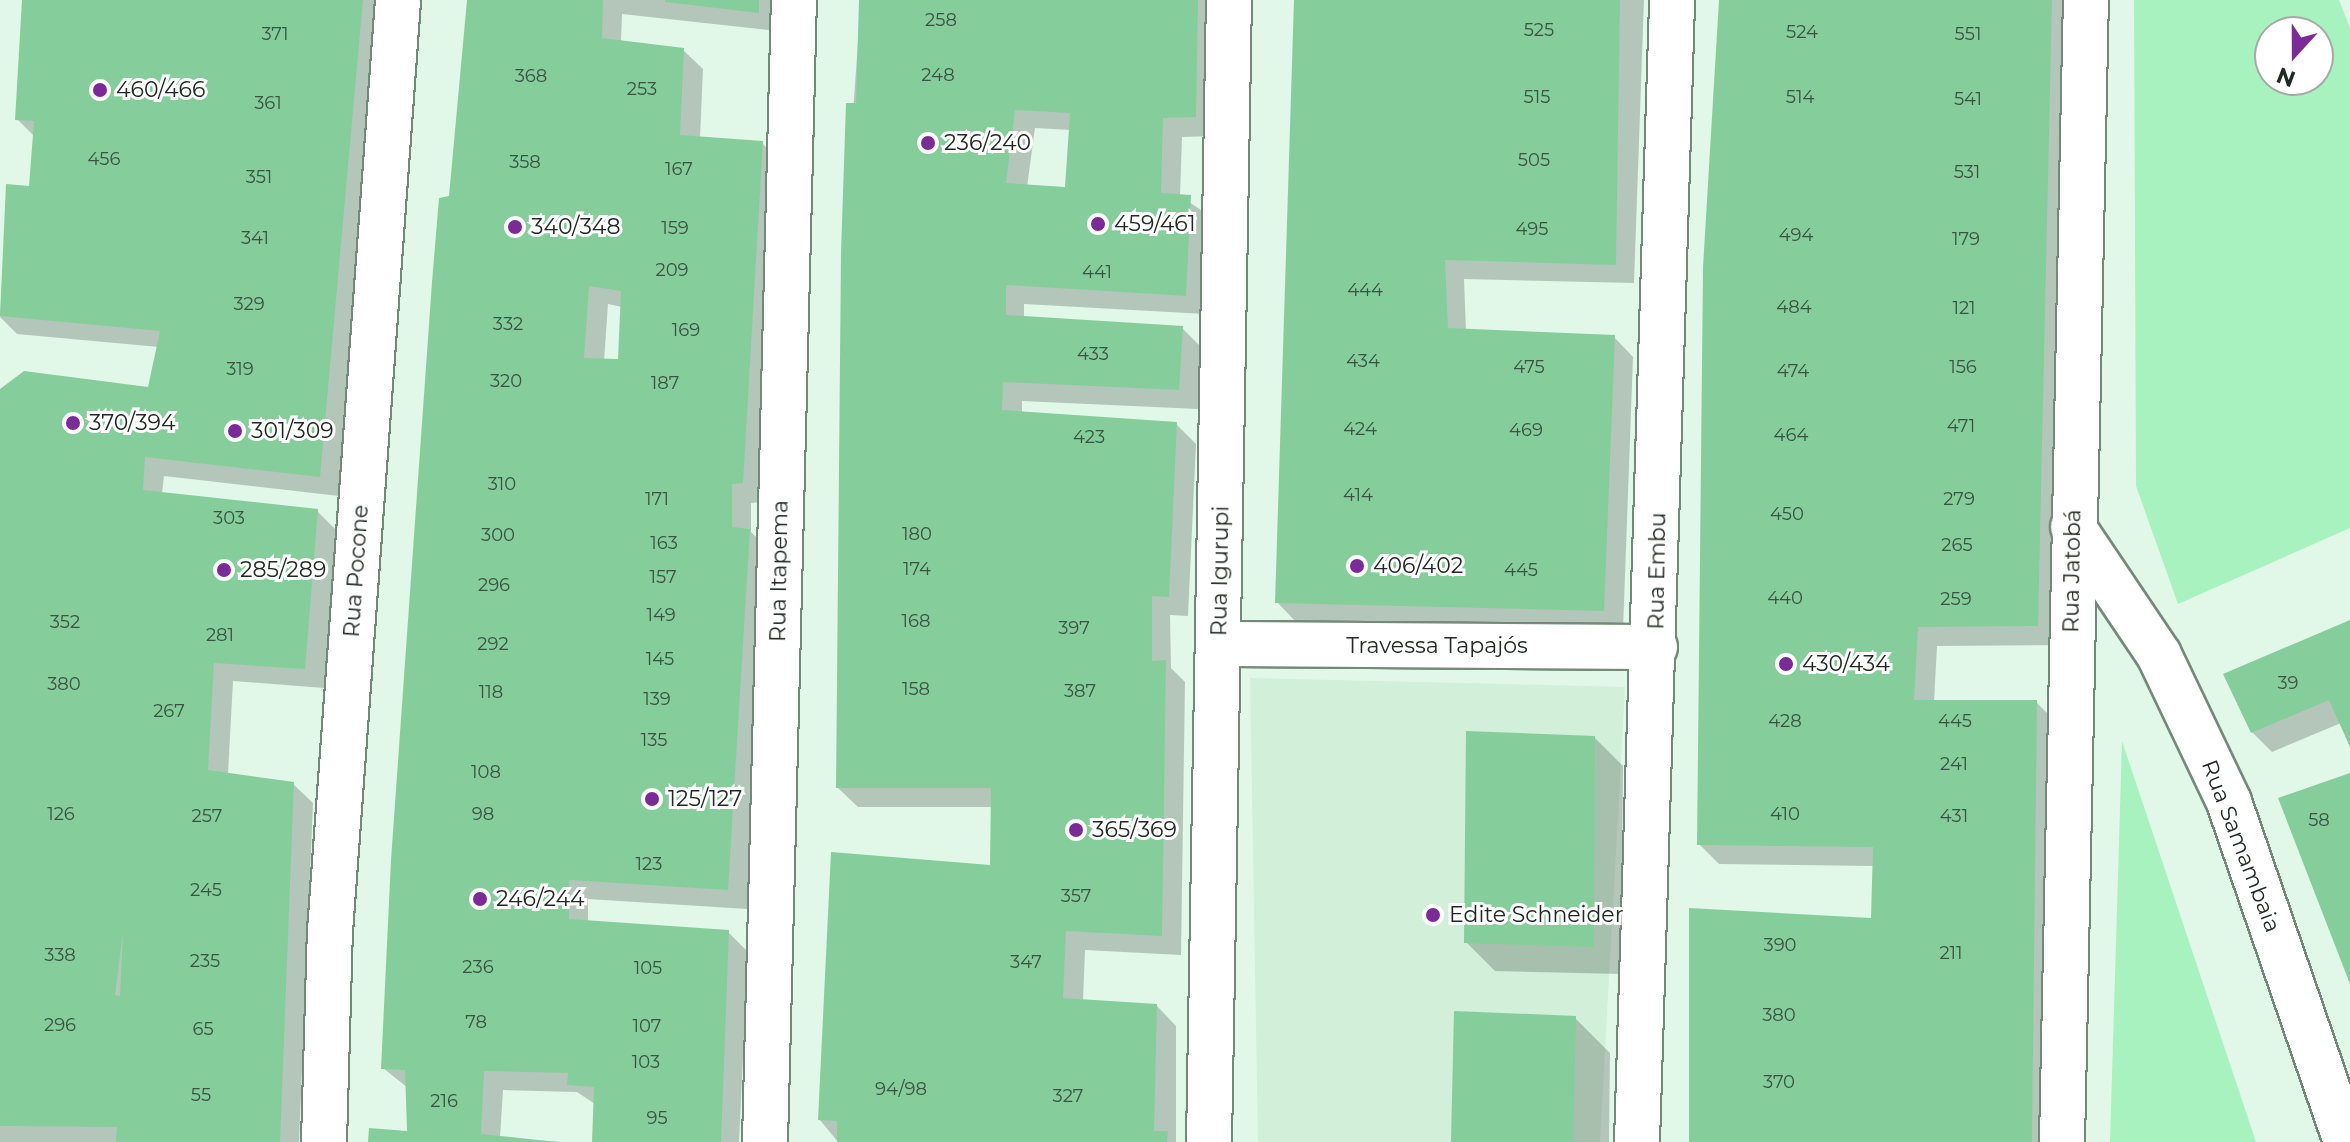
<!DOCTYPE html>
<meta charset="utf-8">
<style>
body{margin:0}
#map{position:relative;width:2350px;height:1142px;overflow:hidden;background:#e1f8e8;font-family:Montserrat,sans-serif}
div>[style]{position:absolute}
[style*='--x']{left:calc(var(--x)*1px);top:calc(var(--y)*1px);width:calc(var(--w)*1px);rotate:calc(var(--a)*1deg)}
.built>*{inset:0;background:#d1efd9}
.green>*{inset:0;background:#a8f2bf}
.shadow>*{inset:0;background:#0003}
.building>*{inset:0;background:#85ce9c}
.roads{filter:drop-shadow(2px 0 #748979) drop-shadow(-2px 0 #748979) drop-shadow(0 2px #748979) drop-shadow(0 -2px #748979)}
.street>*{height:44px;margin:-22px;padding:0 22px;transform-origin:22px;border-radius:22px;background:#fff}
.dots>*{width:22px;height:22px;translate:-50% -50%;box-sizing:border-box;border:4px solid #fff;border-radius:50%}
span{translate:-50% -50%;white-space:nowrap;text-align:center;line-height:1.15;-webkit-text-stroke:6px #fff;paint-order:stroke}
.number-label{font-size:18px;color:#3a5342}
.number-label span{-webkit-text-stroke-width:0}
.poi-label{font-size:22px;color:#212a24}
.left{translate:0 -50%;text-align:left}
.street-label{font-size:22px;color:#212a24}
.north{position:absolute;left:2254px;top:16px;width:80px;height:80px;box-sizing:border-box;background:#fff;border:2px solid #a6aaa7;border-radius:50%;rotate:201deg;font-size:22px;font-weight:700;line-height:32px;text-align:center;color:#212a24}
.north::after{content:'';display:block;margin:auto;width:28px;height:36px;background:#7c2a9a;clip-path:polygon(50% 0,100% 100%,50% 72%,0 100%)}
</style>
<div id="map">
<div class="built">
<i style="clip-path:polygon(1250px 678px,1625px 687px,1600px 1142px,1258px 1142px)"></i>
</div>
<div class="green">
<i style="clip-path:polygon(evenodd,2134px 0,2339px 0,2350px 28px,2350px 528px,2178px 604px,2136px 486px,2134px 0,2318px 32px,2318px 80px,2270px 80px,2270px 32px,2318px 32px)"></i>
<i style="clip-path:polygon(2122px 741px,2256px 1142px,2110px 1142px)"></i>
</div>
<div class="shadow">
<i style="clip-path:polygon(25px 0,385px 0,339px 496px,164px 476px,162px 494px,317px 511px,337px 531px,324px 688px,233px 681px,228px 774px,293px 784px,313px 803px,299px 1142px,0 1142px,0 391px,150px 389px,159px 347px,17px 334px,0 317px,8px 186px,31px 188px,34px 136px,17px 119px)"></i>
<i style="clip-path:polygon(evenodd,471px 0,777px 0,778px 31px,622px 14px,621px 42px,683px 50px,703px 69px,700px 138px,762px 143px,781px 163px,762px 502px,751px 503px,751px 532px,769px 550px,747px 909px,588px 899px,588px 922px,728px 932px,748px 952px,739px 1142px,594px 1142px,595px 1104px,577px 1092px,503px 1090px,500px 1138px,562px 1142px,371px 1142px,409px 1133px,408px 1088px,383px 1068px,471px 0,608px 304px,622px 307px,620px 361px,604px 361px,608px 304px)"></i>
<i style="clip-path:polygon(evenodd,861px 0,1218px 0,1215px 136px,1182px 137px,1180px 196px,1210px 216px,1205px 314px,1024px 304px,1024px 318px,1182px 328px,1202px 348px,1198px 409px,1022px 401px,1022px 414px,1176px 424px,1196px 444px,1188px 616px,1170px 615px,1171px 668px,1185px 682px,1181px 955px,1085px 950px,1083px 1001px,1157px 1006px,1176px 1026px,1176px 1142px,838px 1142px,820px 1120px,992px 867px,993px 807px,858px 807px,838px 788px,843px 252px,861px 0,1035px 128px,1071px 130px,1067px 189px,1027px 187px,1035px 128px)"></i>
<i style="clip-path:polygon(1295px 0,1644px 0,1634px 283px,1464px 279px,1466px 331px,1614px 337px,1633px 357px,1623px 630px,1296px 622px,1277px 602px)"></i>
<i style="clip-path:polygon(1721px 0,2074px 0,2057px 645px,1937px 646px,1934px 702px,2036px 702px,2056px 722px,2053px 1142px,1692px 1142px,1873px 920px,1875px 866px,1719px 864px,1699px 844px)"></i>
<i style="clip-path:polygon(2350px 622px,2350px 742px,2341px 723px,2272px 752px,2252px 732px)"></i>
<i style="clip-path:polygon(1595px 738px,1623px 766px,1621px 974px,1495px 971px,1466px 942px)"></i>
<i style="clip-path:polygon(1575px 1018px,1610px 1053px,1609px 1142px,1453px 1142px)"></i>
</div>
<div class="building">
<i style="clip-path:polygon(evenodd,22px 0,363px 0,320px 477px,145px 457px,143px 490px,318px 509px,305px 669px,214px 663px,208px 770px,294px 782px,280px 1142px,116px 1142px,117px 1127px,0 1126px,0 389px,24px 371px,148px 387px,160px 331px,0 316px,6px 184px,29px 186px,34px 121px,15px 120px,22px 0,123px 932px,120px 996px,115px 995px,123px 932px)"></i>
<i style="clip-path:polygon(evenodd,467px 0,603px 0,602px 38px,684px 48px,680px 135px,763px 141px,743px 483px,732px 484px,732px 527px,750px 529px,728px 890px,569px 880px,569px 919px,729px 930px,721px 1142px,592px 1142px,594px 1087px,567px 1085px,568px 1073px,484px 1071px,481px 1134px,557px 1142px,368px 1142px,369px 1128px,407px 1131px,405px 1070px,381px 1069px,391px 860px,432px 282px,439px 198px,449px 196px,467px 0,589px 286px,621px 291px,618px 359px,584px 358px,589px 286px)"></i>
<i style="clip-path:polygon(665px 0,759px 0,759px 13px,665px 2px)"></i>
<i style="clip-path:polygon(evenodd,859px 0,1198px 0,1196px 117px,1163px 118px,1161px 193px,1191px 195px,1186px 296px,1006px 285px,1006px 315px,1183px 326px,1179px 390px,1003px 382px,1002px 410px,1177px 422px,1169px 597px,1152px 596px,1152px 661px,1166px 660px,1162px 936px,1066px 931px,1063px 998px,1157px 1004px,1154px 1131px,1168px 1131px,1167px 1142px,837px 1142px,837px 1121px,818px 1120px,831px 852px,990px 865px,991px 788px,836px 788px,841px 252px,846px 103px,856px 103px,859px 0,1015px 110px,1070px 113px,1065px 187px,1006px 183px,1015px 110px)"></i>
<i style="clip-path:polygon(1294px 0,1620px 0,1616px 265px,1445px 260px,1448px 328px,1615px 335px,1604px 611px,1275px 603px)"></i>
<i style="clip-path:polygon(1719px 0,2052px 0,2038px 626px,1918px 627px,1914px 700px,2037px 700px,2032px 1142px,1689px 1142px,1689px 908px,1871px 918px,1873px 847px,1697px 845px,1703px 267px)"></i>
<i style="clip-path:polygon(2350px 620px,2350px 747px,2329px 700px,2251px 733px,2223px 674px)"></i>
<i style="clip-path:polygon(1466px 731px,1595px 736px,1594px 947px,1464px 943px)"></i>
<i style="clip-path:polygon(2350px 773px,2350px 984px,2278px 798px)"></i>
<i style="clip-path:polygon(1454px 1011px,1576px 1016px,1573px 1142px,1451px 1142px)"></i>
</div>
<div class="roads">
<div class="street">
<i style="--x:2073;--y:527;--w:154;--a:56.1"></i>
<i style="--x:2159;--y:655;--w:163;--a:64.5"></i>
<i style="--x:2229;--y:802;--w:360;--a:71"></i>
<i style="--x:1219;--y:644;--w:436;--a:0.4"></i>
<i style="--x:324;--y:1142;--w:211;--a:-88.4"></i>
<i style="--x:330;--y:931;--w:933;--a:-85.82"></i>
<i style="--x:765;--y:1142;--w:1142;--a:-88.55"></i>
<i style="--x:1209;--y:1142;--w:1142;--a:-89"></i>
<i style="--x:1637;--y:1142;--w:1143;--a:-88.24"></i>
<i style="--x:2062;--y:1142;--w:1142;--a:-88.8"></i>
</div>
</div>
<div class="dots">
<i style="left:100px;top:90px;background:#7c2a9a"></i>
<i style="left:928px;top:143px;background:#7c2a9a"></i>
<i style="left:1098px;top:224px;background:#7c2a9a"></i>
<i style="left:515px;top:227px;background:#7c2a9a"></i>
<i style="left:73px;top:423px;background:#7c2a9a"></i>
<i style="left:235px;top:431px;background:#7c2a9a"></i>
<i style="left:1357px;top:566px;background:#7c2a9a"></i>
<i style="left:224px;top:570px;background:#7c2a9a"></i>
<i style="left:1786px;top:664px;background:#7c2a9a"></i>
<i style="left:652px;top:799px;background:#7c2a9a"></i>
<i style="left:1076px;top:830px;background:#7c2a9a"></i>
<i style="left:480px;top:899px;background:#7c2a9a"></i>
<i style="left:1433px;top:915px;background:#7c2a9a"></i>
</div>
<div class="number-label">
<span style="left:941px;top:20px">258</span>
<span style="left:1539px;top:30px">525</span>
<span style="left:1802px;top:32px">524</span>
<span style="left:275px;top:34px">371</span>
<span style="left:1968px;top:34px">551</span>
<span style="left:938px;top:75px">248</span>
<span style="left:531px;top:76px">368</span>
<span style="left:642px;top:89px">253</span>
<span style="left:1537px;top:97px">515</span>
<span style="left:1800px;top:97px">514</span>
<span style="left:1968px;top:99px">541</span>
<span style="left:268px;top:103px">361</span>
<span style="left:104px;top:159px">456</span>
<span style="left:1534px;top:160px">505</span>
<span style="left:525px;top:162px">358</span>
<span style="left:679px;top:169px">167</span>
<span style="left:1967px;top:172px">531</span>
<span style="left:259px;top:177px">351</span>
<span style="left:675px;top:228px">159</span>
<span style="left:1532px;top:229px">495</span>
<span style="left:1796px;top:235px">494</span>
<span style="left:255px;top:238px">341</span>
<span style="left:1966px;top:239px">179</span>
<span style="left:672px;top:270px">209</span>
<span style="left:1097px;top:272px">441</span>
<span style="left:1365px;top:290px">444</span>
<span style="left:249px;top:304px">329</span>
<span style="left:1794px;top:307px">484</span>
<span style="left:1964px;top:308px">121</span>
<span style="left:508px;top:324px">332</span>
<span style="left:686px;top:330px">169</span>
<span style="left:1093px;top:354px">433</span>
<span style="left:1363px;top:361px">434</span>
<span style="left:1529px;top:367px">475</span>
<span style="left:1963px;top:367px">156</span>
<span style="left:240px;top:369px">319</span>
<span style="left:1793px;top:371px">474</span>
<span style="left:506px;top:381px">320</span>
<span style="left:665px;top:383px">187</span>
<span style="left:1961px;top:426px">471</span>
<span style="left:1360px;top:429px">424</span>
<span style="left:1526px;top:430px">469</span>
<span style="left:1791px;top:435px">464</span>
<span style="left:1089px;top:437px">423</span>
<span style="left:502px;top:484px">310</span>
<span style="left:1358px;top:495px">414</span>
<span style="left:657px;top:499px">171</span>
<span style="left:1959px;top:499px">279</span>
<span style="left:1787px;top:514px">450</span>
<span style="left:229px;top:518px">303</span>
<span style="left:917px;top:534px">180</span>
<span style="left:498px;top:535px">300</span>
<span style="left:664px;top:543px">163</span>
<span style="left:1957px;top:545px">265</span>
<span style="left:917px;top:569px">174</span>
<span style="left:1521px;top:570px">445</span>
<span style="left:663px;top:577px">157</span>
<span style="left:494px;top:585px">296</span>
<span style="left:1785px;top:598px">440</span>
<span style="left:1956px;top:599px">259</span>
<span style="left:661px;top:615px">149</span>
<span style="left:916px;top:621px">168</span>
<span style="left:65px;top:622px">352</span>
<span style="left:1074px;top:628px">397</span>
<span style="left:220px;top:635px">281</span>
<span style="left:493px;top:644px">292</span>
<span style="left:660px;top:659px">145</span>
<span style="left:2288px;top:683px">39</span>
<span style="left:64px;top:684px">380</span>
<span style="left:916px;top:689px">158</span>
<span style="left:1080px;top:691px">387</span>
<span style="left:491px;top:692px">118</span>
<span style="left:657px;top:699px">139</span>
<span style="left:169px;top:711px">267</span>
<span style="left:1785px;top:721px">428</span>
<span style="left:1955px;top:721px">445</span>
<span style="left:654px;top:740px">135</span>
<span style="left:1954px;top:764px">241</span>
<span style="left:486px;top:772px">108</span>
<span style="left:61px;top:814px">126</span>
<span style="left:483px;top:814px">98</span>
<span style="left:1785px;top:814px">410</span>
<span style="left:207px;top:816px">257</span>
<span style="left:1954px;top:816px">431</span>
<span style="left:2319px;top:820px">58</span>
<span style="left:649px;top:864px">123</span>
<span style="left:206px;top:890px">245</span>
<span style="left:1076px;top:896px">357</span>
<span style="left:1780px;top:945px">390</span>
<span style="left:1951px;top:953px">211</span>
<span style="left:60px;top:955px">338</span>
<span style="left:205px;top:961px">235</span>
<span style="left:1026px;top:962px">347</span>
<span style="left:478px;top:967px">236</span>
<span style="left:648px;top:968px">105</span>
<span style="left:1779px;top:1015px">380</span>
<span style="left:476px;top:1022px">78</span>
<span style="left:60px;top:1025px">296</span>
<span style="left:647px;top:1026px">107</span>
<span style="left:203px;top:1029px">65</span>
<span style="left:646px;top:1062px">103</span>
<span style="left:1779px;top:1082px">370</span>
<span style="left:901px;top:1089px">94/98</span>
<span style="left:201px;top:1095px">55</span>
<span style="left:1068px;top:1096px">327</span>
<span style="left:444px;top:1101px">216</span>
<span style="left:657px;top:1118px">95</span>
</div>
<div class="poi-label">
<span class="left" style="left:116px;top:90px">460/466</span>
<span class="left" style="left:944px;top:143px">236/240</span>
<span class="left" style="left:1114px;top:224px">459/461</span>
<span class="left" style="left:531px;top:227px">340/348</span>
<span class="left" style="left:89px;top:423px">370/394</span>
<span class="left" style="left:251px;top:431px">301/309</span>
<span class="left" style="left:1373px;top:566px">406/402</span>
<span class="left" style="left:240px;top:570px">285/289</span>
<span class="left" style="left:1802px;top:664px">430/434</span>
<span class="left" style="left:668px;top:799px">125/127</span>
<span class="left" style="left:1092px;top:830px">365/369</span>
<span class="left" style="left:496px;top:899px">246/244</span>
<span class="left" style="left:1449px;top:915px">Edite Schneider</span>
</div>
<div class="street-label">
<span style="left:356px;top:571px;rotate:-86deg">Rua Pocone</span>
<span style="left:779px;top:571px;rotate:-89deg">Rua Itapema</span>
<span style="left:1220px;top:571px;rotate:-89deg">Rua Igurupi</span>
<span style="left:1657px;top:571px;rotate:-89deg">Rua Embu</span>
<span style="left:2072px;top:571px;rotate:-89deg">Rua Jatobá</span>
<span style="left:1437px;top:646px">Travessa Tapajós</span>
<span style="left:2241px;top:846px;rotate:69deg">Rua Samambaia</span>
</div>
<div class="north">N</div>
</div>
